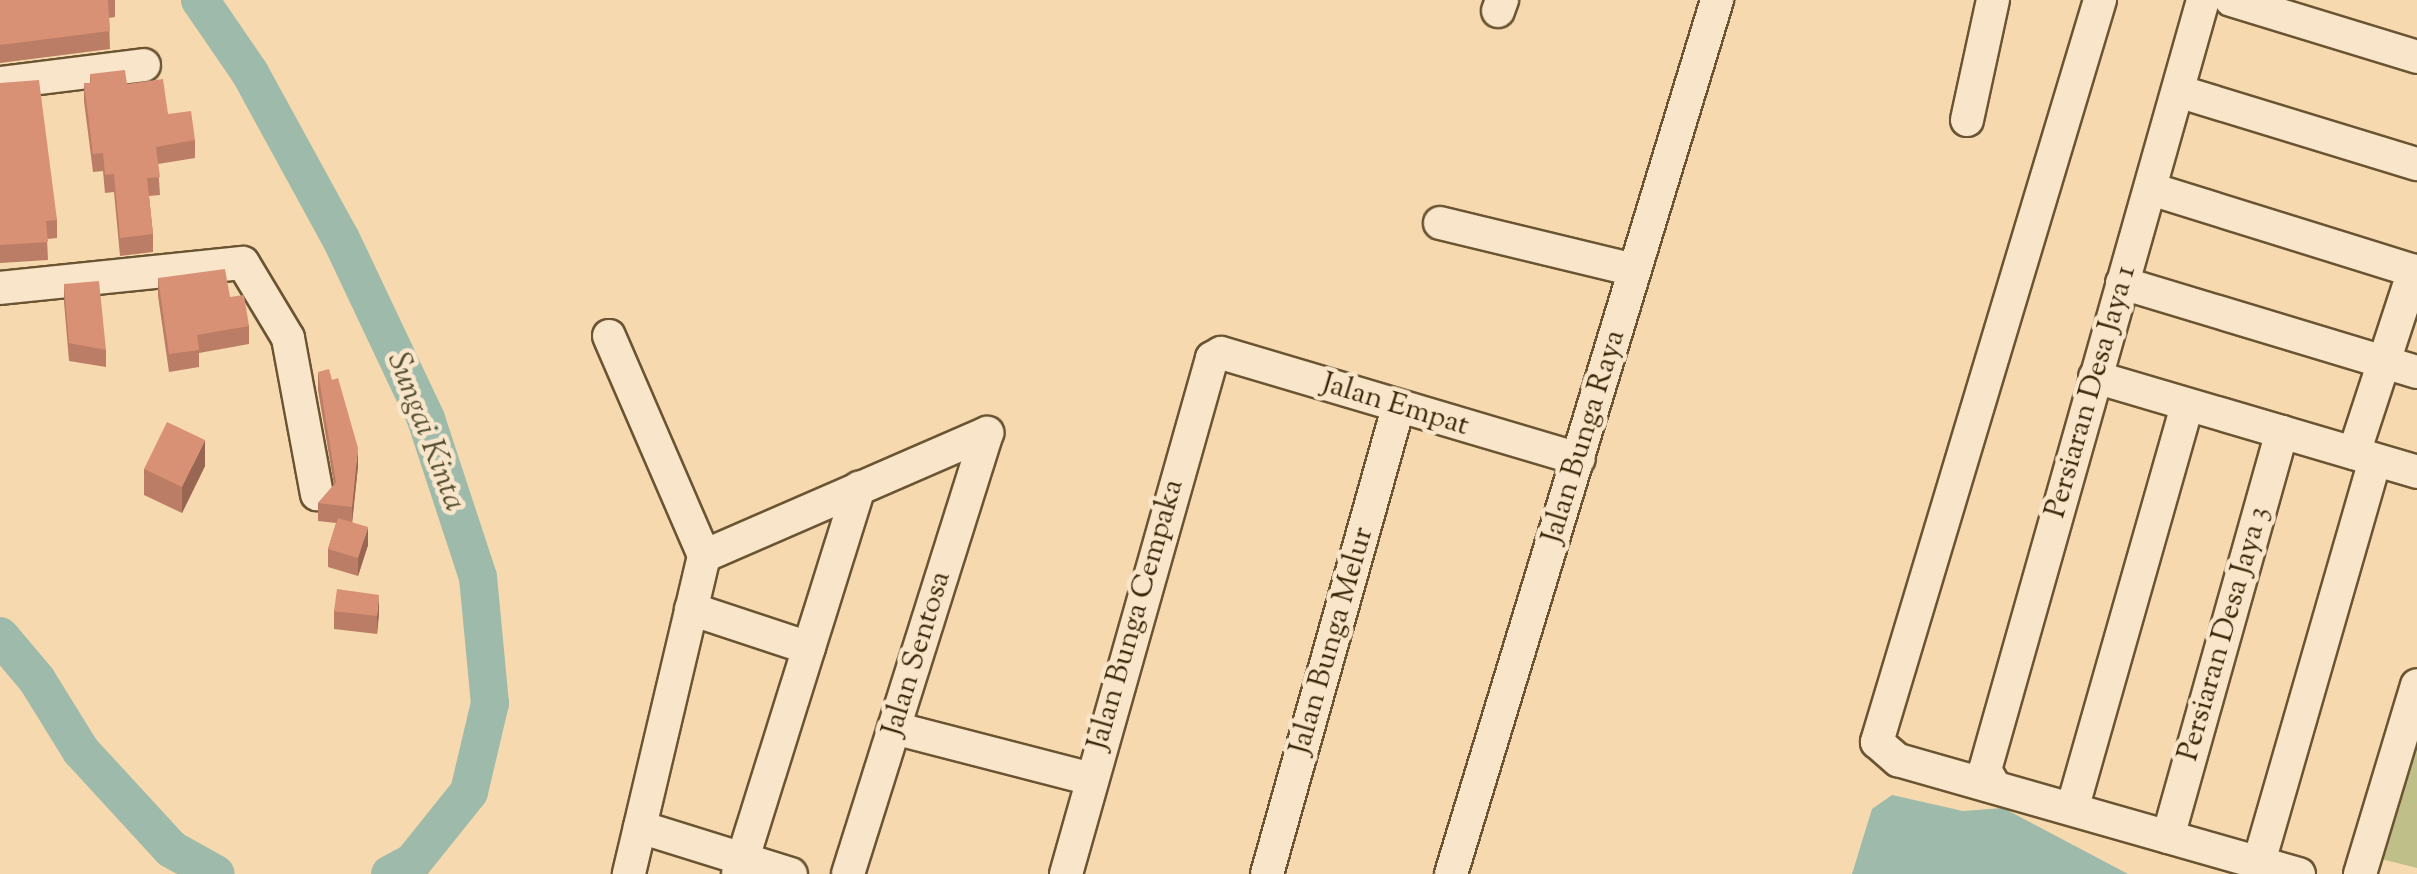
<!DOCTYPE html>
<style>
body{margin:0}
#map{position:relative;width:2417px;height:874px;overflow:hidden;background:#f6d9ae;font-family:"Sorts Mill Goudy",serif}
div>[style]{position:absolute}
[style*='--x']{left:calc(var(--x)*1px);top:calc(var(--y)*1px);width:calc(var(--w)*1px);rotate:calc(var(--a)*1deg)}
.green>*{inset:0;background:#bebf89}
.water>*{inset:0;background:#9dbaaa}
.river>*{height:38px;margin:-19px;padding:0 19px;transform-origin:19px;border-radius:19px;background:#9dbaaa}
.roads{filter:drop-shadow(2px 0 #6a5432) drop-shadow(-2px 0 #6a5432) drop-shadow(0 2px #6a5432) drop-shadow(0 -2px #6a5432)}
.minor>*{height:32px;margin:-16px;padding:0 16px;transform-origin:16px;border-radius:16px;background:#f9e6ca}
.wall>*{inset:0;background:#bb7d65}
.shaded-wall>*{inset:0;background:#986653}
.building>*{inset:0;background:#d99176}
span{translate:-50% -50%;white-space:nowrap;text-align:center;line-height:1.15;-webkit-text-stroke:9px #f9e6ca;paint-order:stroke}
.street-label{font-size:30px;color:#3b2708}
.water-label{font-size:32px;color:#544c30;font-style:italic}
</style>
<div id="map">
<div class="green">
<i style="clip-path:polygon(2417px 741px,2417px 868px,2377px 858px)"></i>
</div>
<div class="water">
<i style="clip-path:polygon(1892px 795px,1963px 811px,2003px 808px,2128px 874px,1852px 874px,1872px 809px)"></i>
</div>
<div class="river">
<i style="--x:200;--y:0;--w:88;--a:55.6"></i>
<i style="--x:250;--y:73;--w:189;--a:61.3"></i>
<i style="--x:341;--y:239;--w:199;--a:64.7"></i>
<i style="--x:426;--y:419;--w:166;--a:71.8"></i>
<i style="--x:478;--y:577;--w:127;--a:84.6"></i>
<i style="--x:490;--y:703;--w:91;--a:103.3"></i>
<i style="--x:469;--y:792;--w:90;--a:128.7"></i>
<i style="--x:413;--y:862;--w:26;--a:152"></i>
<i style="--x:0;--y:636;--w:57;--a:49.9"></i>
<i style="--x:37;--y:680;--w:84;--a:58.2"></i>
<i style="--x:81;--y:751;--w:133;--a:47.4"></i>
<i style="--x:171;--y:849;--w:51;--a:29.1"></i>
</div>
<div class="roads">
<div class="minor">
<i style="--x:2100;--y:0;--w:775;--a:106.73"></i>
<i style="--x:1877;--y:742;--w:28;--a:41"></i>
<i style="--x:1898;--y:760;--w:417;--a:15.9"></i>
<i style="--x:2231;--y:0;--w:195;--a:17"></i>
<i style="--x:1498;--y:11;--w:12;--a:-70"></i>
<i style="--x:0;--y:83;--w:145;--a:-7.1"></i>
<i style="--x:2181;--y:92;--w:247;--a:17"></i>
<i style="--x:1967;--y:120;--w:123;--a:-77.8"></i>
<i style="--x:2151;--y:189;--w:279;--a:17.3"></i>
<i style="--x:1440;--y:223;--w:200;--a:13.6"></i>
<i style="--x:2122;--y:283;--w:308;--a:16.8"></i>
<i style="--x:0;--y:288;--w:244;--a:-5.9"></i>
<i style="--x:243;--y:263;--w:87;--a:59"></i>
<i style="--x:288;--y:338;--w:159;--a:79.5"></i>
<i style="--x:609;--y:336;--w:240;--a:66.6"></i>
<i style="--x:704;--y:556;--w:327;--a:103.3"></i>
<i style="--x:2095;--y:377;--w:336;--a:16.4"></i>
<i style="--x:2354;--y:453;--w:192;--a:-71.8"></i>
<i style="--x:704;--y:556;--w:309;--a:-23.5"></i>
<i style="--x:987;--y:433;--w:462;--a:107.5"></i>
<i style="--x:691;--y:609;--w:124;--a:18.3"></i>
<i style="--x:894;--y:728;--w:203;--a:14.5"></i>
<i style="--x:1992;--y:782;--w:14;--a:-120"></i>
<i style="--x:1985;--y:770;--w:800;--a:-74.19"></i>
<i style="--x:2073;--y:806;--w:416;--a:-74.1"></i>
<i style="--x:640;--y:827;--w:158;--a:17.3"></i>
<i style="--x:2168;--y:837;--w:421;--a:-74.3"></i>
<i style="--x:2259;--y:862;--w:418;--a:-73.9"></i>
<i style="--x:738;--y:874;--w:405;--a:-72.6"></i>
<i style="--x:1066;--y:874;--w:536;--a:-74.2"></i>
<i style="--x:1212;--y:358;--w:10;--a:-29"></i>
<i style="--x:1221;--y:353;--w:373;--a:16.5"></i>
<i style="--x:1267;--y:874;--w:483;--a:-74.3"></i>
<i style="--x:1451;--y:874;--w:914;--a:-73.07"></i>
<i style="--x:2360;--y:874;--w:197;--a:-73.2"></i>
</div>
</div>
<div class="wall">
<i style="clip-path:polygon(0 0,115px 0,115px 17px,109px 18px,110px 49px,0 63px)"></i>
<i style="clip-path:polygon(90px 74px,127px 84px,168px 114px,195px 140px,195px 158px,158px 164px,160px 195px,149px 196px,153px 234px,153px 252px,120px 256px,114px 192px,105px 193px,103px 171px,93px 172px,84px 101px,84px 83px,90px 83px)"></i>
<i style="clip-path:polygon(0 83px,57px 220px,57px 238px,47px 239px,48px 260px,0 263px)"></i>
<i style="clip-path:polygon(158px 278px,230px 297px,249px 326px,249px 344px,199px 353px,199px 367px,169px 372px,158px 296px)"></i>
<i style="clip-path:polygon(64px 284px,106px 350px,106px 367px,69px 361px,64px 302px)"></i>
<i style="clip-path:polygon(318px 372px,358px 466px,352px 522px,368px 545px,358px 576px,328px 567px,328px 549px,336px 523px,318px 521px,318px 503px,334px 485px,318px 390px)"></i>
<i style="clip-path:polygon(205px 466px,182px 513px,144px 495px,144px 469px)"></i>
<i style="clip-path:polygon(334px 611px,379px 613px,377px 634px,334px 629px)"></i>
</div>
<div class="shaded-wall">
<i style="clip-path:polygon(205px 440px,205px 466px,182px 513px,182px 487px)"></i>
<i style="clip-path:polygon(358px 448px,358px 466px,352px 524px,352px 507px)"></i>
<i style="clip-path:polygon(368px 527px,368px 545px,358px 576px,358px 558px)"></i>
<i style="clip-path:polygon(379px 595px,379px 613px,377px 634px,377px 616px)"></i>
</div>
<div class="building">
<i style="clip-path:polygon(0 0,108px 0,110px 31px,0 45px)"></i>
<i style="clip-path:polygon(125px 70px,127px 84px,163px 79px,168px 114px,191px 111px,195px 140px,156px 147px,160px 177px,147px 178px,153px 234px,120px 238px,114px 174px,105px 175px,103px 153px,93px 154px,84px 83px,91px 83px,90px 74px)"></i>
<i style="clip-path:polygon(39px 80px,57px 220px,46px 221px,48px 242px,0 245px,0 83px)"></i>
<i style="clip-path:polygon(225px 269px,230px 297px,244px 295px,249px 326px,197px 335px,199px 350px,169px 354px,158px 278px)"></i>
<i style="clip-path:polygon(99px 281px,106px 350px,69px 343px,64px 284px)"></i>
<i style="clip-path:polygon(329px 369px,332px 380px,338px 378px,358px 448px,352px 507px,318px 503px,336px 482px,318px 372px)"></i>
<i style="clip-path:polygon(167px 422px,205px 440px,182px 487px,144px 469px)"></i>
<i style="clip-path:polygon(338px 518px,368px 527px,358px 558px,328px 549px)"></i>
<i style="clip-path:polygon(337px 589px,379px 595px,377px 616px,334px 611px)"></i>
</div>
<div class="street-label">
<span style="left:2092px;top:392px;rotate:-74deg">Persiaran Desa Jaya 1</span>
<span style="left:1395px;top:406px;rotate:17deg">Jalan Empat</span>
<span style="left:1585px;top:437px;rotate:-73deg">Jalan Bunga Raya</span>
<span style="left:1137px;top:615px;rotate:-74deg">Jalan Bunga Cempaka</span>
<span style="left:2225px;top:634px;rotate:-74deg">Persiaran Desa Jaya 3</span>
<span style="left:1333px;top:641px;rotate:-74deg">Jalan Bunga Melur</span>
<span style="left:918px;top:654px;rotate:-73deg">Jalan Sentosa</span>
</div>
<div class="water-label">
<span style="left:425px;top:432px;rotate:69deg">Sungai Kinta</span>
</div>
</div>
